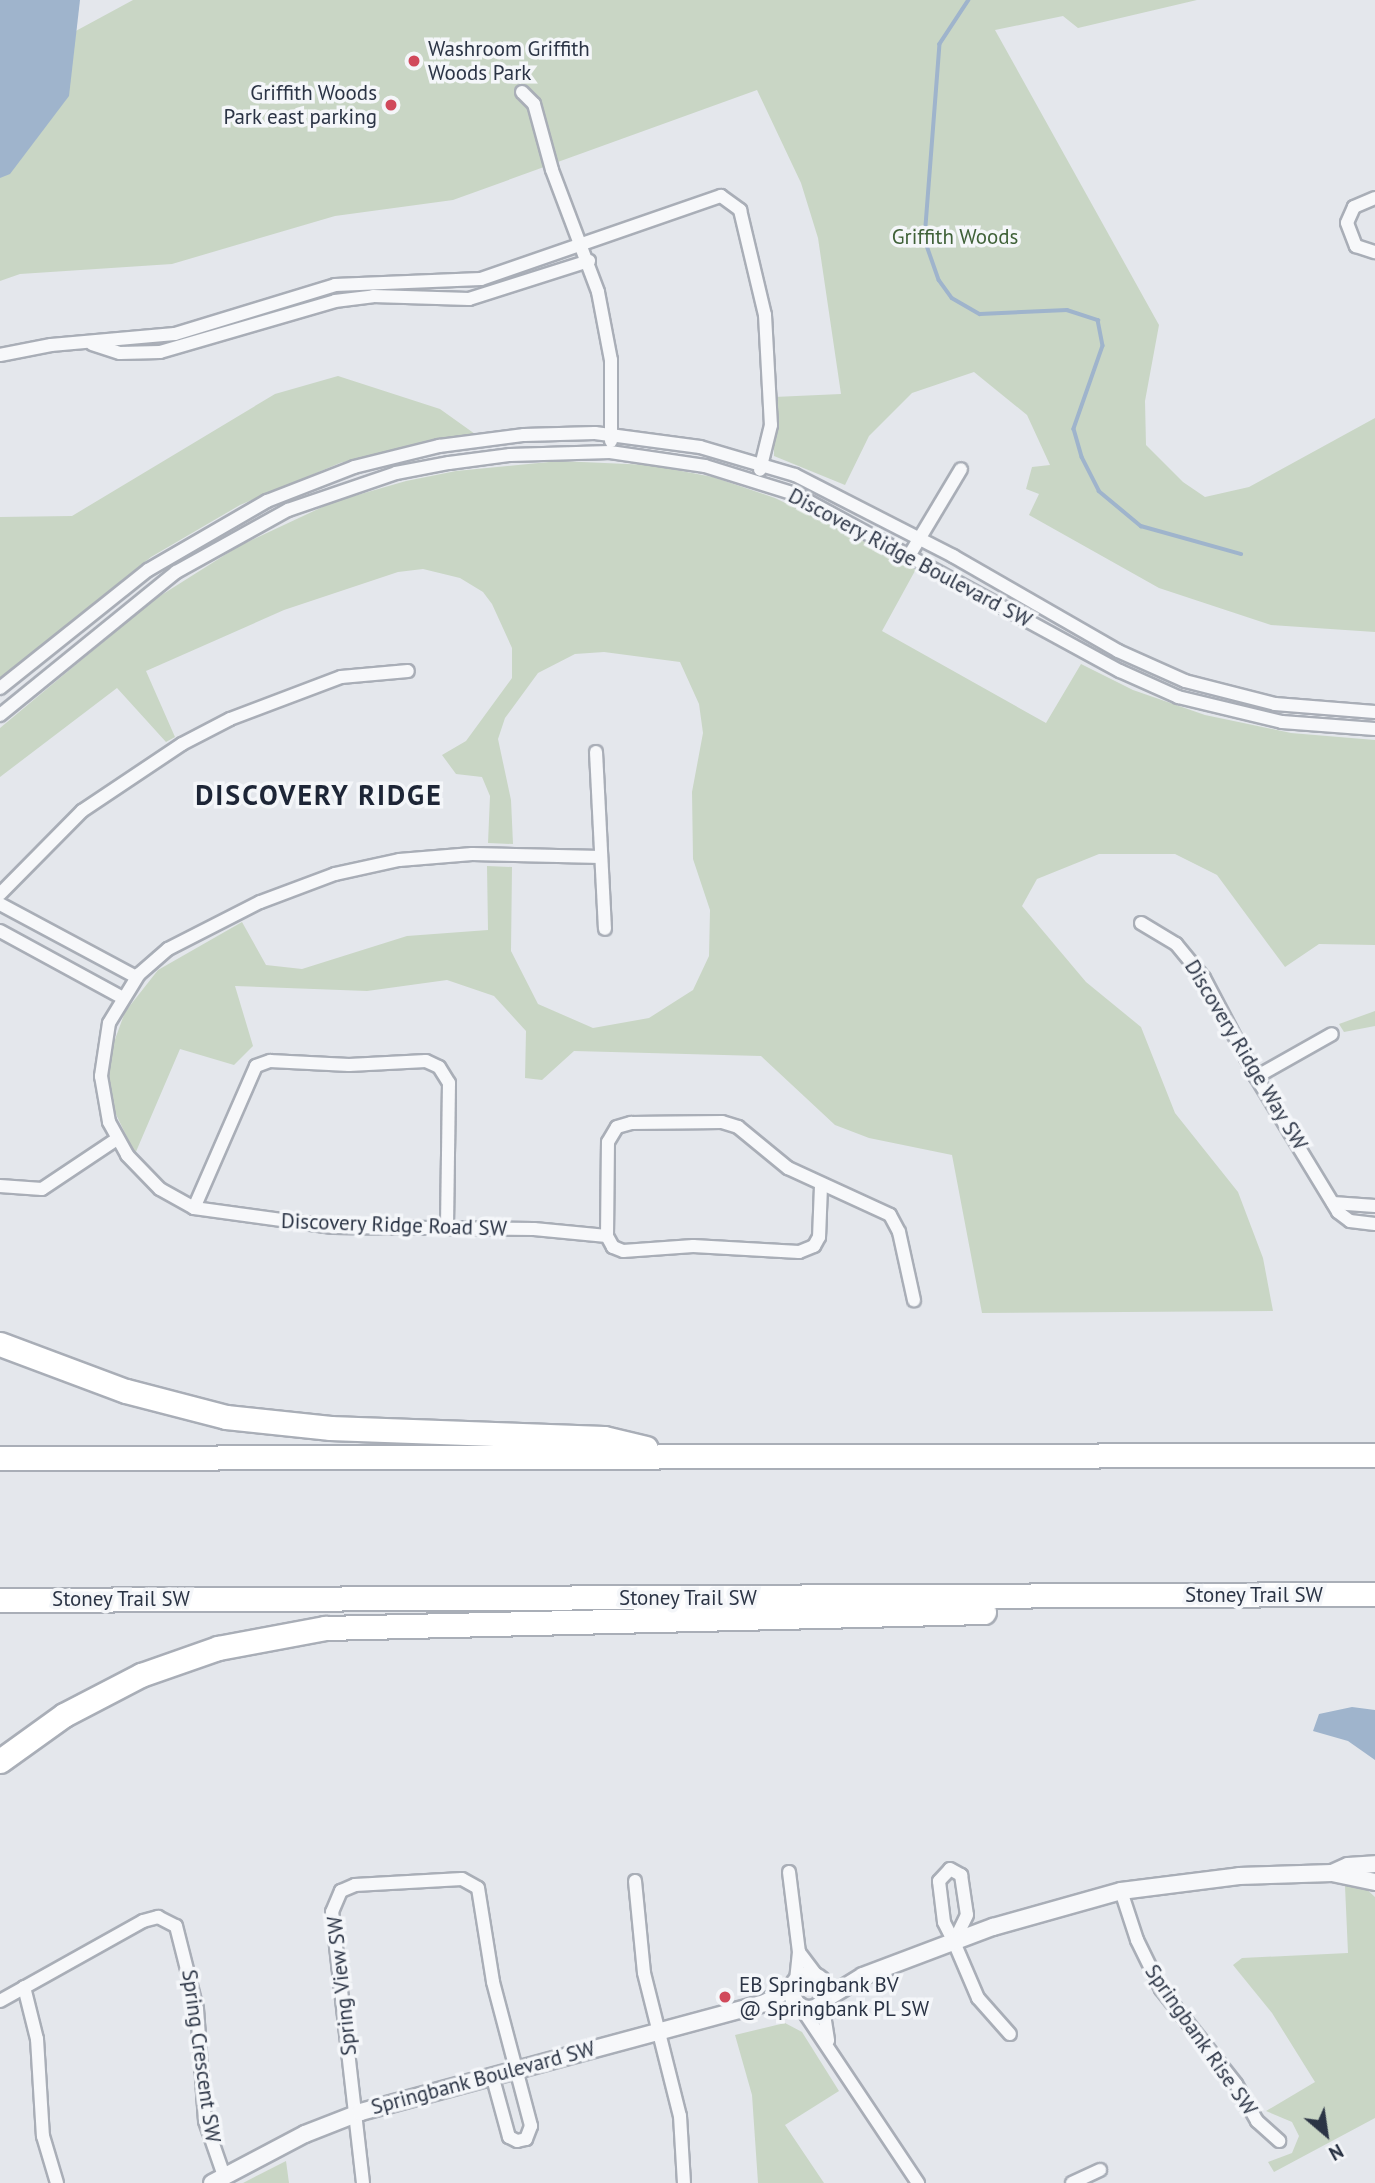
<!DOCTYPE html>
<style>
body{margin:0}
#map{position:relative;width:1375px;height:2183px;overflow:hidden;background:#e4e7ec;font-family:"PT Sans",sans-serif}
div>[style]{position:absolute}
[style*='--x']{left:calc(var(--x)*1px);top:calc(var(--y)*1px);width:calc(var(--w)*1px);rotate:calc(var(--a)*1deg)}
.green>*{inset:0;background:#c9d6c5}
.water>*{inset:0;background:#9fb4cc}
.stream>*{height:3.5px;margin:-1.75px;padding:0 1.75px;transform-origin:1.75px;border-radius:1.75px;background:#9fb4cc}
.roads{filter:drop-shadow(2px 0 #a9aeb7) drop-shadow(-2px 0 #a9aeb7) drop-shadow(0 2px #a9aeb7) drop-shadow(0 -2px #a9aeb7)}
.minor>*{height:12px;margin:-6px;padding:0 6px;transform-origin:6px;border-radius:6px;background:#f7f8fa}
.tertiary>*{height:16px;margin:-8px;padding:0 8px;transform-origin:8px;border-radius:8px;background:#f7f8fa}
.tertiary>.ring{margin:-8px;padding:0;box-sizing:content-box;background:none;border:16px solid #f7f8fa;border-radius:50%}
.motorway>*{height:23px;margin:-11.5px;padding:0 11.5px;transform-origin:11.5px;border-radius:11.5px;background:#fff}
.dots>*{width:19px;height:19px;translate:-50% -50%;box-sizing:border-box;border:4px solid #f4f6f9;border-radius:50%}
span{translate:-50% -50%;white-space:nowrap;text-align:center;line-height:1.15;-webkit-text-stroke:7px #f4f6f9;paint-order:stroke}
.poi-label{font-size:21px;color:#2b3445}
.left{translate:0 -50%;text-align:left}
.right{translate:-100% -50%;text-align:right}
.park-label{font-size:21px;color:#3f6138}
.street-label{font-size:21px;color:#2b3445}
.district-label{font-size:28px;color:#1d2536;font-weight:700;letter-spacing:2px}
.north{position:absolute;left:1291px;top:2099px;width:70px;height:70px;-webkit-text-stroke:5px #f4f6f9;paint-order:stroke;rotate:151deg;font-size:19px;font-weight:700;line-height:28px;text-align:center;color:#2b3445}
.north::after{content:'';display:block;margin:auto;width:24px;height:32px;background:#2b3445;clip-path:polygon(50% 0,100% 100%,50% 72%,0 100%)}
</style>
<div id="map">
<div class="green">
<i style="clip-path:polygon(133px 0,1197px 0,1078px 28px,1063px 16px,995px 30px,1159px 325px,1145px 401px,1146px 445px,1183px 482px,1205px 497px,1249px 487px,1375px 418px,1375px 632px,1271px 625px,1159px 588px,1029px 515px,1039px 494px,1026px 489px,1032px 467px,1050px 465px,1027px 415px,974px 372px,912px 393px,869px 436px,845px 485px,774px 456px,774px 397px,841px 394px,818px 238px,801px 183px,757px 90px,453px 200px,335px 216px,172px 264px,20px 274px,0 281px,0 72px)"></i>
<i style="clip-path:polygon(338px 376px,440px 409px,475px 434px,429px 440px,340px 463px,240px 505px,151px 557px,0 678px,0 517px,72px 516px,275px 394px)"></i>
<i style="clip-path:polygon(559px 461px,650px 465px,713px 477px,775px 498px,877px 547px,916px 569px,882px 631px,1046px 723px,1081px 664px,1133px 690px,1205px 715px,1291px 733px,1375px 740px,1375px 945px,1319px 944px,1285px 967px,1217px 875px,1175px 854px,1099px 854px,1037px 879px,1022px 906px,1086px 982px,1141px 1027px,1175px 1113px,1238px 1192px,1263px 1258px,1273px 1311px,982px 1313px,952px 1155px,869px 1138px,835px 1125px,761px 1056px,574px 1051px,542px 1080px,525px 1078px,526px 1031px,494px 996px,447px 980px,367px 991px,235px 986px,253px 1046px,234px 1065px,180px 1049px,135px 1154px,113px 1108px,109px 1074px,110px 1053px,125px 1012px,158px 970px,242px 922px,266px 965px,302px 969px,407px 936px,488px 930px,487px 866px,512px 867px,511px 951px,538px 1004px,593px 1028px,649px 1018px,693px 990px,709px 956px,710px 910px,693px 859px,692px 792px,703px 733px,699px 704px,680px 662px,604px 652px,575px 654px,538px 673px,505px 718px,498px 739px,511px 800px,513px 844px,488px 843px,490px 796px,482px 777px,456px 774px,442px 755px,466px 741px,512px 678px,512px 648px,492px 604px,483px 592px,460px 578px,423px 569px,398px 572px,284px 610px,146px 671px,175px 737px,166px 742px,117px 688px,0 777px,0 728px,152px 601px,239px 546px,333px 502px,406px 481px,456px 471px)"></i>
<i style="clip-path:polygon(1375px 1011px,1375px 1026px,1344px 1032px,1339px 1024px)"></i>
<i style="clip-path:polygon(1345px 1886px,1363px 1886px,1375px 1897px,1375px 2118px,1274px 2172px,1268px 2162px,1292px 2153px,1299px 2136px,1292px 2122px,1266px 2111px,1315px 2082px,1272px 2013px,1233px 1965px,1242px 1958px,1348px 1953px)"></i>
<i style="clip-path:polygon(785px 2023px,802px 2032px,839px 2091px,785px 2125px,824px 2183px,758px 2183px,752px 2095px,735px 2035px)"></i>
<i style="clip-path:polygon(286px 2161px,289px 2183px,243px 2183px)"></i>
</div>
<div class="water">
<i style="clip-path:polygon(0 0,80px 0,69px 96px,10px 174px,0 178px)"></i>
<i style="clip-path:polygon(1352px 1707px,1375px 1710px,1375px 1760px,1348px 1741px,1313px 1731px,1319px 1714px)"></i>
</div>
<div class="stream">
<i style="--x:969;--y:0;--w:53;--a:123.4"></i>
<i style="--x:940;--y:44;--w:197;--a:94.4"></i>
<i style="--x:925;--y:240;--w:42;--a:70.7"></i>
<i style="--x:939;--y:280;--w:22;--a:54"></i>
<i style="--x:952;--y:298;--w:32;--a:30"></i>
<i style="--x:980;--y:314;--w:87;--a:-2.6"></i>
<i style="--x:1067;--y:310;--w:33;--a:18"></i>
<i style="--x:1098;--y:320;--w:26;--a:79"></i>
<i style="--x:1103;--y:346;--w:88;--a:109.3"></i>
<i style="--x:1074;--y:429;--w:29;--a:74"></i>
<i style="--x:1082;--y:457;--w:38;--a:63"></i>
<i style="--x:1099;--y:491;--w:55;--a:39.8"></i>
<i style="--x:1141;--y:526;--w:104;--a:15.6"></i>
</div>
<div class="roads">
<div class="minor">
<i style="--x:522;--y:92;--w:17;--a:45"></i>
<i style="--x:534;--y:104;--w:68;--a:74.7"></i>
<i style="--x:552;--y:170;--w:130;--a:69.3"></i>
<i style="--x:598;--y:292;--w:69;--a:79.2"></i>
<i style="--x:611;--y:360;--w:81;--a:90"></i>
<i style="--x:1375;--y:198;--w:23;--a:157"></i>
<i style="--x:1354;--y:207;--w:17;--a:114"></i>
<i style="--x:1347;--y:223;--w:25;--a:69"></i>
<i style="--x:1356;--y:246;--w:20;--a:18"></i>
<i style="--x:92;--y:344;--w:29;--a:18"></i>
<i style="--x:120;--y:353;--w:40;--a:-1.4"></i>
<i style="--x:160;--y:352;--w:182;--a:-16.2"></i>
<i style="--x:335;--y:301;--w:38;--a:-7"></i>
<i style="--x:373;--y:296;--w:96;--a:1.8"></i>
<i style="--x:469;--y:299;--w:126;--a:-17.6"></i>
<i style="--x:0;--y:355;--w:52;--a:-11.1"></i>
<i style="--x:51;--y:345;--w:124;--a:-5.1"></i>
<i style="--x:175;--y:334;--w:167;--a:-17"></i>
<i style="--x:335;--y:285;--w:146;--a:-2.4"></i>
<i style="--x:481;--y:279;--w:254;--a:-19.1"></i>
<i style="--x:721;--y:196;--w:24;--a:36"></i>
<i style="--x:740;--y:210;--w:108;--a:76.6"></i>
<i style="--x:765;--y:315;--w:110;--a:86.9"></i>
<i style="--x:771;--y:425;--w:46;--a:103.7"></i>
<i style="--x:909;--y:556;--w:101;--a:-59.1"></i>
<i style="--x:0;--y:688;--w:189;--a:-38.6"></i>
<i style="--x:148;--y:570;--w:138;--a:-30.1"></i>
<i style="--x:267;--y:501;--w:93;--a:-21.3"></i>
<i style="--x:354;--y:467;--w:88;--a:-13.9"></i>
<i style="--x:439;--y:446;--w:86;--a:-7.4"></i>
<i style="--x:524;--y:435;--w:71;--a:-1.6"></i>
<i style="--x:595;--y:433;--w:106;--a:7.6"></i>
<i style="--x:700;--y:447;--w:99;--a:16.4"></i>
<i style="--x:795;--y:475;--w:178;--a:27.1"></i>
<i style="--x:953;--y:556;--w:190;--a:29.9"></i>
<i style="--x:1118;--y:651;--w:73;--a:24.1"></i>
<i style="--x:1185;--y:681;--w:93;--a:14.3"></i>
<i style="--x:1275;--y:704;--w:100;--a:4.6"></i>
<i style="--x:0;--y:715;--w:227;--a:-39.1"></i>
<i style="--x:176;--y:572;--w:128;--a:-29"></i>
<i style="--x:288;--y:510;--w:114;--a:-18.9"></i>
<i style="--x:396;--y:473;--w:54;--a:-10.7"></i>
<i style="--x:449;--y:463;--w:62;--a:-7.5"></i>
<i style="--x:510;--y:455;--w:100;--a:-1.7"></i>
<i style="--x:610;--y:452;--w:96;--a:8.4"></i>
<i style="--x:705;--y:466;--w:94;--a:17.3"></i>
<i style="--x:795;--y:494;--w:370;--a:28.6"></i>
<i style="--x:1120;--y:671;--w:64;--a:24.1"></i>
<i style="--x:1178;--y:697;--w:107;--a:13.5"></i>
<i style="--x:1282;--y:722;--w:93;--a:4.3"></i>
<i style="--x:596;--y:752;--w:177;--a:87.1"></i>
<i style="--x:601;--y:857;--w:129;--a:-178.7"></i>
<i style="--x:472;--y:854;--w:73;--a:175.3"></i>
<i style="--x:399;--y:860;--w:66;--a:167.7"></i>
<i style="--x:335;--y:874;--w:80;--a:159.5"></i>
<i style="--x:260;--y:902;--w:103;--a:152.9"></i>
<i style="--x:168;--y:949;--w:38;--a:139"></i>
<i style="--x:139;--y:974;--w:57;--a:121.5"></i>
<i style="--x:109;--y:1023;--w:54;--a:98.6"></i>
<i style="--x:101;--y:1076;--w:47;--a:80.1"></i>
<i style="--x:109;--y:1122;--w:38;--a:61"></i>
<i style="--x:127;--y:1155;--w:47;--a:45.9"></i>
<i style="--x:160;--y:1189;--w:39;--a:29"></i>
<i style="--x:194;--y:1208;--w:140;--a:7.8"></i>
<i style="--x:333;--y:1227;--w:201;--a:0.6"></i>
<i style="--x:534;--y:1229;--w:73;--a:5.5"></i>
<i style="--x:0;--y:894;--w:117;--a:-45.3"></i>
<i style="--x:82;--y:811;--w:120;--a:-33.8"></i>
<i style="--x:182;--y:744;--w:54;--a:-27.5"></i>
<i style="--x:230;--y:719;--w:119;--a:-20.7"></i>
<i style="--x:341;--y:677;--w:67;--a:-5.1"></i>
<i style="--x:0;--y:904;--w:154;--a:28.2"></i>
<i style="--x:1141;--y:923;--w:41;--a:31"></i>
<i style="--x:1176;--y:944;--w:44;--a:50.5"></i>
<i style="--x:1204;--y:978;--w:112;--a:62.3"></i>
<i style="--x:1256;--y:1077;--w:158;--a:58.7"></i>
<i style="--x:1338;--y:1212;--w:15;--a:37"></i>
<i style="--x:1350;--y:1221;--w:25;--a:7"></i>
<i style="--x:0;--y:931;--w:138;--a:28.6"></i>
<i style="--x:1256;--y:1077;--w:87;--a:-29.5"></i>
<i style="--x:0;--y:1186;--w:42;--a:4.1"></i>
<i style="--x:42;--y:1189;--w:90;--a:-33.7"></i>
<i style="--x:821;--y:1186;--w:51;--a:92.2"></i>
<i style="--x:819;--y:1237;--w:10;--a:119"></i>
<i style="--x:814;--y:1246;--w:16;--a:158"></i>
<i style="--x:799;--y:1252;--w:106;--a:-176.8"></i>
<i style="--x:693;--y:1246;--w:70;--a:175.9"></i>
<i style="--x:623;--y:1251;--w:11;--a:-158"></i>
<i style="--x:613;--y:1247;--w:13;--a:-119"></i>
<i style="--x:607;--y:1236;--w:94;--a:-89.4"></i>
<i style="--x:608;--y:1142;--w:17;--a:-59"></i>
<i style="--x:617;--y:1127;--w:15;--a:-16"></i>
<i style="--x:631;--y:1123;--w:91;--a:-0.6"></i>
<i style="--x:722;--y:1122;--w:17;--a:17"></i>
<i style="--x:738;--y:1127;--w:65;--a:39.4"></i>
<i style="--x:788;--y:1168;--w:112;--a:24.7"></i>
<i style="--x:890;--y:1215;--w:19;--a:62"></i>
<i style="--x:899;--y:1232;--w:70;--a:77.6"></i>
<i style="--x:1333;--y:1203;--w:42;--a:4.1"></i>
<i style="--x:194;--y:1208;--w:155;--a:-66.4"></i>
<i style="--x:256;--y:1066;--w:15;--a:-20"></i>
<i style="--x:270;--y:1061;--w:79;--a:2.9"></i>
<i style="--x:349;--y:1065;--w:77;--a:-3"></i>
<i style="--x:426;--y:1061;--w:14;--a:25"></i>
<i style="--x:439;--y:1067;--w:19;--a:58"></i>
<i style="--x:449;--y:1083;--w:145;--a:90.8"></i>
<i style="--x:950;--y:1869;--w:13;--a:29"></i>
<i style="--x:961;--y:1875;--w:40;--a:81.5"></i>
<i style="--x:967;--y:1915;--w:30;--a:116"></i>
<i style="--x:954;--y:1942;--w:22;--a:-117"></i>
<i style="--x:944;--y:1922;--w:41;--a:-97"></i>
<i style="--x:939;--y:1881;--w:16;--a:-47"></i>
<i style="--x:789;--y:1872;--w:81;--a:82.9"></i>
<i style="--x:799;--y:1952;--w:29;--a:96"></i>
<i style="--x:635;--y:1881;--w:92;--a:84.4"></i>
<i style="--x:644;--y:1973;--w:147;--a:75.9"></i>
<i style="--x:680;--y:2116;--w:67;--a:86.6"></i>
<i style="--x:1121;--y:1891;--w:52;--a:71.9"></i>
<i style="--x:1137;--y:1940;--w:55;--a:63.9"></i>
<i style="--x:1161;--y:1989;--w:121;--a:51.7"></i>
<i style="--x:1236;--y:2084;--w:43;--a:60.4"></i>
<i style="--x:1257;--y:2121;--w:30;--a:42"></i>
<i style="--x:954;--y:1942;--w:61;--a:66.8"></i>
<i style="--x:978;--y:1998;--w:48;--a:48.4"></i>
<i style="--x:799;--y:1952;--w:31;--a:53"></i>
<i style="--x:24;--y:1987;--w:54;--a:76"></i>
<i style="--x:37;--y:2039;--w:97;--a:86.5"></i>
<i style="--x:43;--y:2136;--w:49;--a:73.4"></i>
<i style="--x:0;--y:2001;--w:164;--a:-29.2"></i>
<i style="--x:143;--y:1921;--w:16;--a:-15"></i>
<i style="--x:158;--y:1917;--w:20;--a:27"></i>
<i style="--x:176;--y:1926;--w:86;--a:75.8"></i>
<i style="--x:197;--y:2009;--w:112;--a:85.9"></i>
<i style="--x:205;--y:2121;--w:58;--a:70.9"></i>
<i style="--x:822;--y:2002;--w:39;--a:81"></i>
<i style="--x:800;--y:2006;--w:213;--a:56.3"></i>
<i style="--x:363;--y:2183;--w:273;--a:-96.5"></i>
<i style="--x:332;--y:1912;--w:23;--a:-67"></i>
<i style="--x:341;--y:1891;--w:15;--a:-23"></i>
<i style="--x:355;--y:1885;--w:107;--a:-3.2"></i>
<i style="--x:462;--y:1879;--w:18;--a:29"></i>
<i style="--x:478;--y:1888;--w:95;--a:80.9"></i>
<i style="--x:493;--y:1982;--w:149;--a:75.2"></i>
<i style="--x:531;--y:2126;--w:14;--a:111"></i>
<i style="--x:526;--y:2139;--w:9;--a:167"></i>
<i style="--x:517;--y:2141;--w:9;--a:-153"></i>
<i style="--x:509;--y:2137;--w:64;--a:-105.3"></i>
<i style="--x:1072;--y:2183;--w:31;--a:-25"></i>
</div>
<div class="tertiary">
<i style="--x:1332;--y:1873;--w:17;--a:-24"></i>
<i style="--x:1348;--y:1866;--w:27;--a:-4"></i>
<i class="ring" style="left:792px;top:1975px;width:18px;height:18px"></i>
<i style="--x:824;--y:2000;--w:46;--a:-31.6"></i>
<i style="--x:863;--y:1976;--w:139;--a:-20.7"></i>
<i style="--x:993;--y:1927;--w:133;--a:-15.7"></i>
<i style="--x:1121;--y:1891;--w:119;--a:-7.2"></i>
<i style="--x:1239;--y:1876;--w:93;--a:-1.8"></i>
<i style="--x:1332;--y:1873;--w:44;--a:11.8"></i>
<i style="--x:212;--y:2183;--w:105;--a:-27.8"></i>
<i style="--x:305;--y:2134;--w:60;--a:-21.4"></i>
<i style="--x:361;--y:2112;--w:418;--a:-15.1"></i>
<i style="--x:765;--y:2003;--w:33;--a:-31"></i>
</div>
<div class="motorway">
<i style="--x:0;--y:1344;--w:134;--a:20.5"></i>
<i style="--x:126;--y:1391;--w:103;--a:14.6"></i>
<i style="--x:226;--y:1417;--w:105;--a:6"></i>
<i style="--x:330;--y:1428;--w:274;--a:2.1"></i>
<i style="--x:604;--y:1438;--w:43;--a:13.4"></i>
<i style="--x:0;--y:1458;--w:1375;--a:-0.13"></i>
<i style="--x:0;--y:1600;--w:1375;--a:-0.25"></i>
<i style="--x:0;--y:1761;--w:79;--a:-35.7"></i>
<i style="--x:64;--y:1715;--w:87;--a:-27.5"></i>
<i style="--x:141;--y:1675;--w:82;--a:-19.3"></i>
<i style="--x:218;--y:1648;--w:109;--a:-10.6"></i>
<i style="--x:325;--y:1628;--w:659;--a:-1.39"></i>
</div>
</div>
<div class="dots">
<i style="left:414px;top:61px;background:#d1495b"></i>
<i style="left:391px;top:105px;background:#d1495b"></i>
<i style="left:725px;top:1997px;background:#d1495b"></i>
</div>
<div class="poi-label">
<span class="left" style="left:428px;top:61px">Washroom Griffith<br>Woods Park</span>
<span class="right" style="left:377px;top:105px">Griffith Woods<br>Park east parking</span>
<span class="left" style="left:739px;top:1997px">EB Springbank BV<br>@ Springbank PL SW</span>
</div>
<div class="park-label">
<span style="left:955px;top:237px">Griffith Woods</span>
</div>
<div class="street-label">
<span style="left:910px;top:558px;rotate:28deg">Discovery Ridge Boulevard SW</span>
<span style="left:1246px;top:1055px;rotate:59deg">Discovery Ridge Way SW</span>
<span style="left:394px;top:1225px;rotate:2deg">Discovery Ridge Road SW</span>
<span style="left:1254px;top:1595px">Stoney Trail SW</span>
<span style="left:688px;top:1598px">Stoney Trail SW</span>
<span style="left:121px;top:1599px">Stoney Trail SW</span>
<span style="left:342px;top:1986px;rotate:-96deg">Spring View SW</span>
<span style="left:1201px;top:2040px;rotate:55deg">Springbank Rise SW</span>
<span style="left:201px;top:2056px;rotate:82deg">Spring Crescent SW</span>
<span style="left:483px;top:2078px;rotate:-15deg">Springbank Boulevard SW</span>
</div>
<div class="district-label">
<span style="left:319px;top:795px">DISCOVERY RIDGE</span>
</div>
<div class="north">N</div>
</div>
